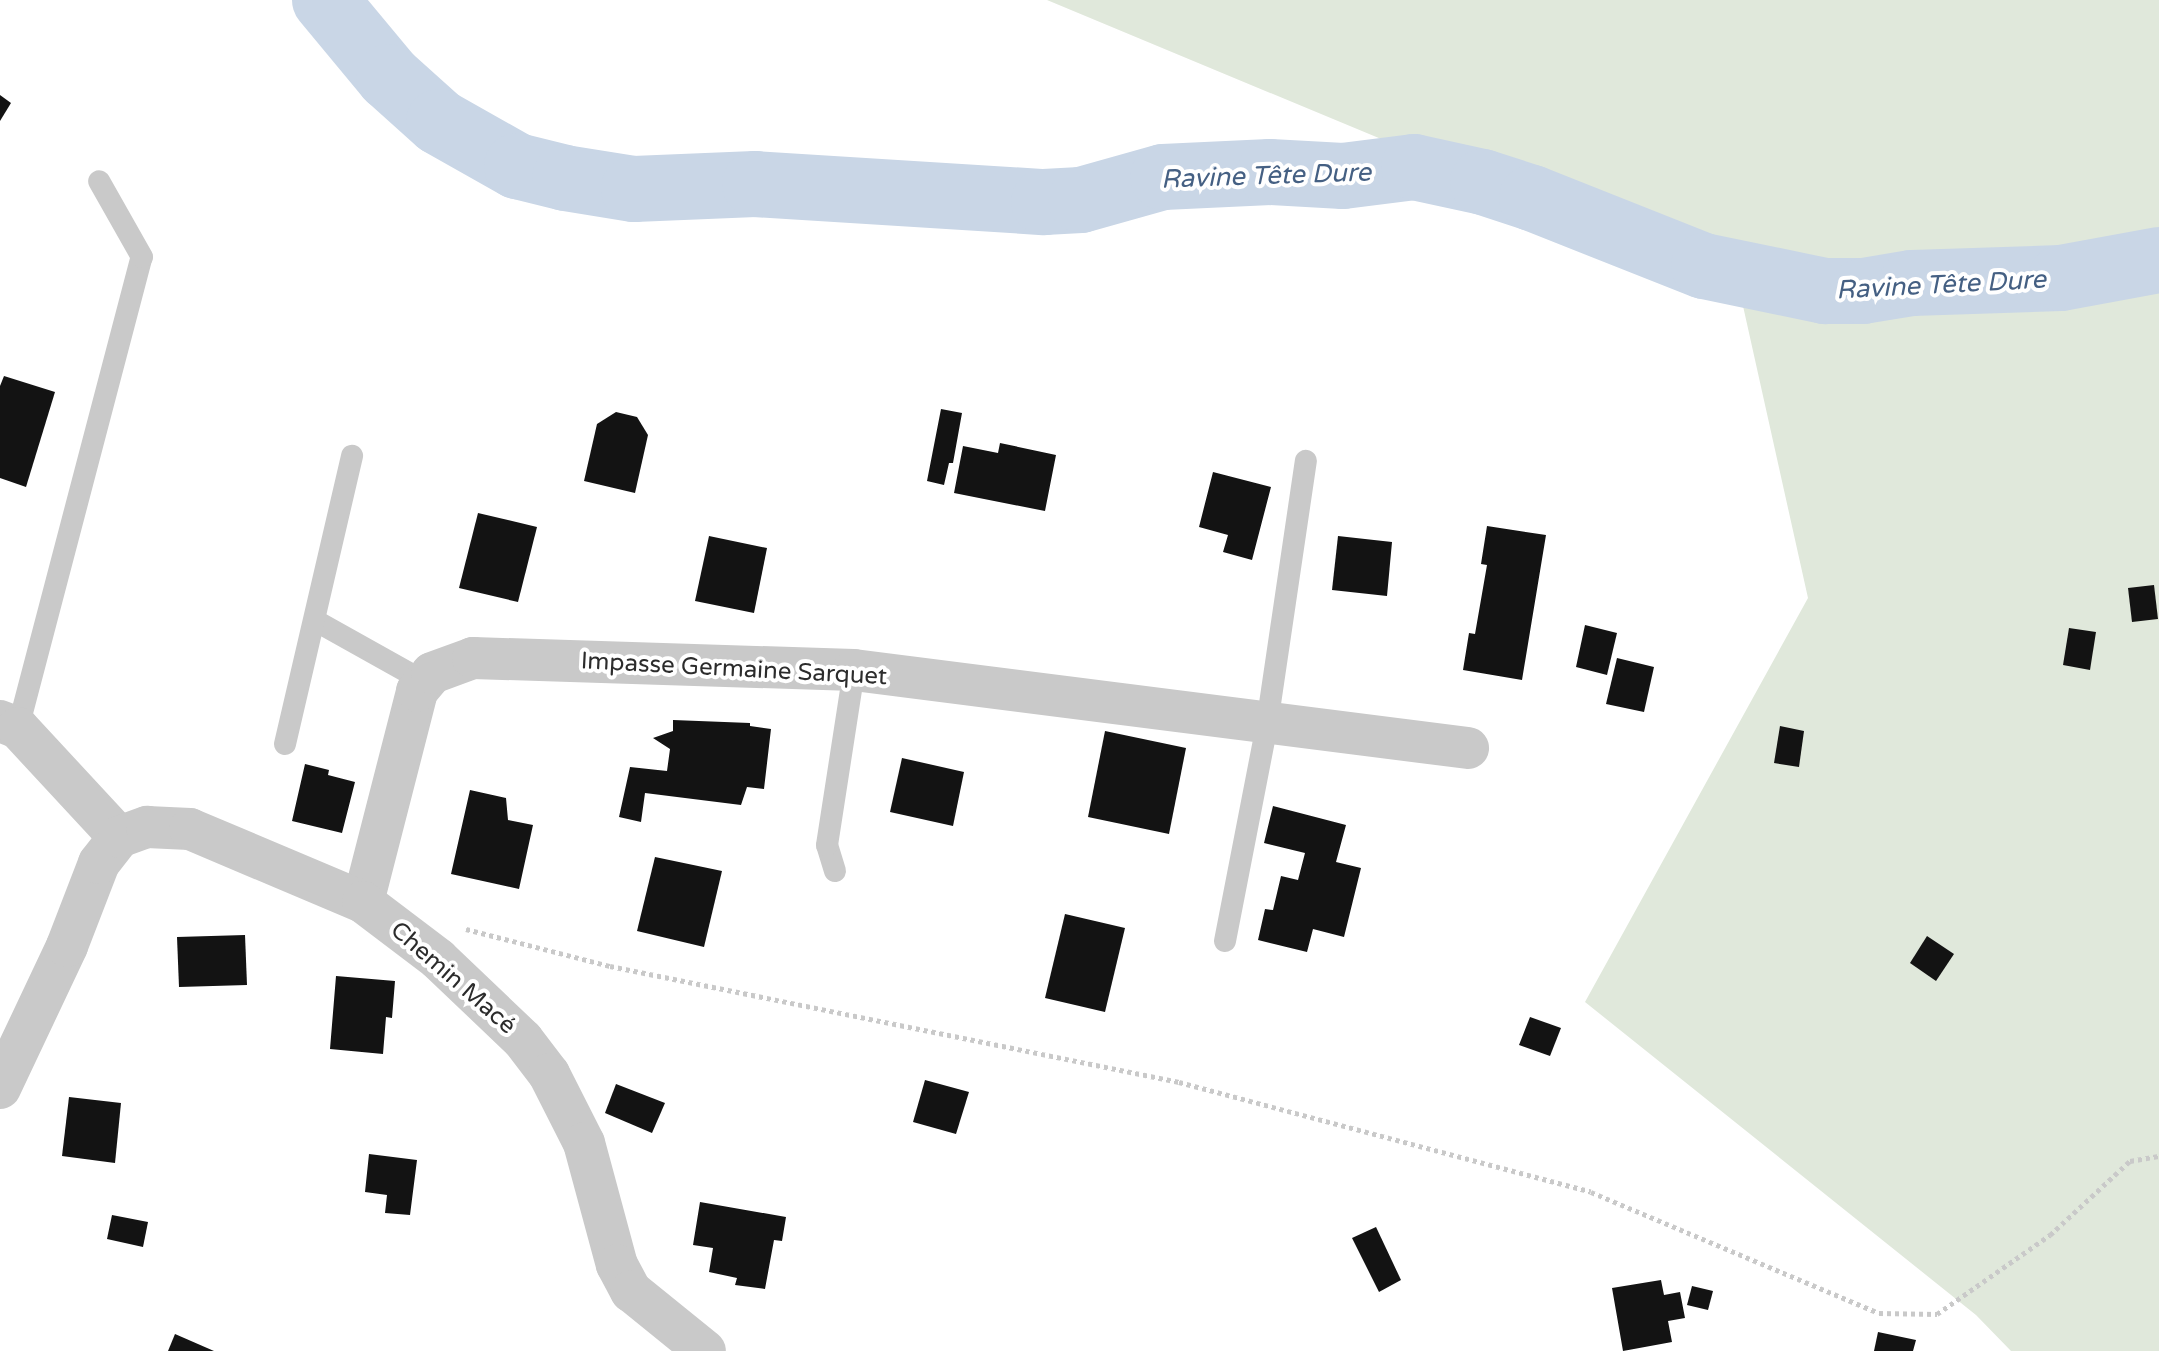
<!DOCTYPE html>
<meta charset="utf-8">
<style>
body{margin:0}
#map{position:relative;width:2159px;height:1351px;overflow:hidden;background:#fff;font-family:"Varela Round",sans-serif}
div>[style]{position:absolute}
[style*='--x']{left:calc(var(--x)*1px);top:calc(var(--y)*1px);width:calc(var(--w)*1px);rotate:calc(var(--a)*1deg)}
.green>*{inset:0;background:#e0e8db}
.river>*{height:66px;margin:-33px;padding:0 33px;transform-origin:33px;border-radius:33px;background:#c9d6e6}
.building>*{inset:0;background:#131313}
.path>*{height:5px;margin-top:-2.5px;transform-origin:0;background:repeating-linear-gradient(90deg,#c9c9c9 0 4px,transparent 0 8px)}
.lane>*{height:22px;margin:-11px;padding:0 11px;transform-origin:11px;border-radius:11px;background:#c9c9c9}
.street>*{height:42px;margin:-21px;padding:0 21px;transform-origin:21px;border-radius:21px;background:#c9c9c9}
span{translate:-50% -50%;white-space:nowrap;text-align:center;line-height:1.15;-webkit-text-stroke:8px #fff;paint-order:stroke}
.street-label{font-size:24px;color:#2c2c2c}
.water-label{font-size:26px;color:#456083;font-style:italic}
</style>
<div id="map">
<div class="green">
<i style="clip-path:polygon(1047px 0,2159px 0,2159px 1351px,2011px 1351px,1976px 1315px,1585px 1002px,1808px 598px,1739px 288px)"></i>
</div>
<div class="river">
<i style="--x:325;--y:0;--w:100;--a:50.3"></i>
<i style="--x:389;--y:77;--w:67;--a:42"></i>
<i style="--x:439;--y:122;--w:90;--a:29.4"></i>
<i style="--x:517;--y:166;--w:49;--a:14"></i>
<i style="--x:565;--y:178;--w:70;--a:9.1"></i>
<i style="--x:634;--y:189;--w:121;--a:-2.4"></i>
<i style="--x:755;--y:184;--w:290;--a:3.6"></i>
<i style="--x:1044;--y:202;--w:37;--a:-3"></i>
<i style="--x:1081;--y:200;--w:85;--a:-15.7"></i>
<i style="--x:1163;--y:177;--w:107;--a:-2.7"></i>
<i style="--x:1270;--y:172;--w:73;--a:3.1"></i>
<i style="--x:1343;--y:176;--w:72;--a:-7.2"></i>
<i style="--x:1414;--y:167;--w:71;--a:12.3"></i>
<i style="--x:1483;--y:182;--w:52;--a:18.1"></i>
<i style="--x:1532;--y:198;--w:185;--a:21.6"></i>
<i style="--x:1704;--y:266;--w:124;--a:11.7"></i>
<i style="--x:1825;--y:291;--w:38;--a:0"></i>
<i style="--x:1863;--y:291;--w:50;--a:-9.3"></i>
<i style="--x:1912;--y:283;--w:149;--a:-1.9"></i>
<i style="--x:2061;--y:278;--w:100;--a:-10.4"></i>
</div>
<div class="building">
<i style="clip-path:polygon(0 95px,11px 103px,0 121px)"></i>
<i style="clip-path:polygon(4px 376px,55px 392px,26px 487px,0 478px,0 386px)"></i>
<i style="clip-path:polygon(941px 409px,962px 413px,953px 463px,949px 463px,944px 485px,927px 481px)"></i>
<i style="clip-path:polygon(616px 412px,637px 417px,648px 435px,635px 493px,584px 481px,597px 424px)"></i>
<i style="clip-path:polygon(1000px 443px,1056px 455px,1045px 511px,954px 493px,963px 446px,998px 453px)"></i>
<i style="clip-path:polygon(1213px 472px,1271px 487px,1252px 560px,1223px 552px,1228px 535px,1199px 527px)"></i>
<i style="clip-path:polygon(478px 513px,537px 527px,518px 602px,459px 588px)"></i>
<i style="clip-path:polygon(1487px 526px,1546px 535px,1522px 680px,1463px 670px,1469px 633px,1475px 634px,1487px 565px,1481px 564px)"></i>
<i style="clip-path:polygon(709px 536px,767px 548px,754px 613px,695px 601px)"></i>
<i style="clip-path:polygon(1338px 536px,1392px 542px,1387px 596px,1332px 590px)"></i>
<i style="clip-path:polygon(2154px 585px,2158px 619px,2132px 622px,2128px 588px)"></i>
<i style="clip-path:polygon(1585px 625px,1617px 633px,1607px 675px,1576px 667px)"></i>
<i style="clip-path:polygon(2069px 628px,2096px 632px,2090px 670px,2063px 665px)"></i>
<i style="clip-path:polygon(1617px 658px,1654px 667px,1644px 712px,1606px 704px)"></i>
<i style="clip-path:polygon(673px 720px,750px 723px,750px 726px,771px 729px,764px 789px,747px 787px,741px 805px,645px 793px,641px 822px,619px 817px,630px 767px,667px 771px,670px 749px,653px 738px,673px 731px)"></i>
<i style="clip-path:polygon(1780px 726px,1804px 731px,1799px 767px,1774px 763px)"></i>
<i style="clip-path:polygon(1105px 731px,1186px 748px,1169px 834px,1088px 817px)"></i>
<i style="clip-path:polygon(902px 758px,964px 772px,953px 826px,890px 812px)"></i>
<i style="clip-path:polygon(305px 764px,329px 770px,328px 775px,355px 782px,342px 833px,292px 821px)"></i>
<i style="clip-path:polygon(470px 790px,506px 798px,508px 820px,533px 825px,519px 889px,451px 874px)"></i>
<i style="clip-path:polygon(1273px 806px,1346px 825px,1336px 862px,1361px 868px,1344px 937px,1313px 929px,1307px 952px,1258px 940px,1265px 909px,1273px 910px,1281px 876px,1298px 880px,1305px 853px,1264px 843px)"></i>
<i style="clip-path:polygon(655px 857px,722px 871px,704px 947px,637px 931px)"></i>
<i style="clip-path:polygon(1065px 914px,1125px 928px,1105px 1012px,1045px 998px)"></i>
<i style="clip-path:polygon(245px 935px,247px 985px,179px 987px,177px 937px)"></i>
<i style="clip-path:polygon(1927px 936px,1954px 954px,1936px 981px,1910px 963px)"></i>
<i style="clip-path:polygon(336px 976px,395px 981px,392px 1018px,386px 1017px,383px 1054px,330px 1049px)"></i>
<i style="clip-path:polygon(1530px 1017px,1561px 1028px,1550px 1056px,1519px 1045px)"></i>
<i style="clip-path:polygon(925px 1080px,969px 1092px,956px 1134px,913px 1122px)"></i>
<i style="clip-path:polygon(616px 1084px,665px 1103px,652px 1133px,605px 1113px)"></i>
<i style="clip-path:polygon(69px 1097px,121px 1103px,115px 1163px,62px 1156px)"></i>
<i style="clip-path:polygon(369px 1154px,417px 1160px,410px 1215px,385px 1213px,387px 1195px,365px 1192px)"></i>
<i style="clip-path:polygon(700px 1202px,786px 1217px,782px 1241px,774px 1240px,765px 1289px,735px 1285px,737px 1278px,709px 1272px,713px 1248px,693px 1245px)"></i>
<i style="clip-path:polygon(112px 1215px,148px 1222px,143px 1247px,107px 1239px)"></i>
<i style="clip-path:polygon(1376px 1227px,1401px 1280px,1379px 1292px,1352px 1238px)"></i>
<i style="clip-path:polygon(1661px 1280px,1664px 1295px,1680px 1292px,1685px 1318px,1668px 1321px,1672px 1342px,1623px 1351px,1612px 1288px)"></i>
<i style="clip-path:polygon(1692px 1286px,1713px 1291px,1708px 1310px,1687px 1305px)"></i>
<i style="clip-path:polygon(1878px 1332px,1916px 1340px,1913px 1351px,1874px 1351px)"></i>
<i style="clip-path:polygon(175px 1334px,214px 1351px,168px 1351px)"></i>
</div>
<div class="path">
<i style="--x:466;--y:929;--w:149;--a:14.4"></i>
<i style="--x:610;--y:966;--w:581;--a:11.52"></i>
<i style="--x:1179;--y:1082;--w:426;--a:14.9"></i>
<i style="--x:1591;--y:1192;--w:312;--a:22.8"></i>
<i style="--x:1879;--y:1313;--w:58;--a:1"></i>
<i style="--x:1937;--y:1314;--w:138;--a:-35"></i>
<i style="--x:2050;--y:1235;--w:109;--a:-42.8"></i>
<i style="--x:2130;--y:1161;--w:29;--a:-10"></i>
</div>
<div class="lane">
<i style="--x:316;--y:621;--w:125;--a:29.2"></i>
<i style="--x:18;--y:728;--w:487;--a:-75.3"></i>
<i style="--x:142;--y:257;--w:87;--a:-119.5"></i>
<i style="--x:285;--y:744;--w:296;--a:-76.9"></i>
<i style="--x:835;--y:871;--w:27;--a:-107"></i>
<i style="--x:827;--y:845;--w:177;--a:-81.2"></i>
<i style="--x:1225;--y:941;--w:221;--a:-79"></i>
<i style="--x:1267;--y:724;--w:266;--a:-81.6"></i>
</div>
<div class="street">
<i style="--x:0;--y:721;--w:19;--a:21"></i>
<i style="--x:18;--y:728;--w:149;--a:47.2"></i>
<i style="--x:363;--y:902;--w:218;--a:-75.6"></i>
<i style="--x:417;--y:691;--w:23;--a:-50"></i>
<i style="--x:432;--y:673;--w:44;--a:-20.1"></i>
<i style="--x:473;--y:658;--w:381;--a:1.8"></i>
<i style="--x:854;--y:670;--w:619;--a:7.24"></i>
<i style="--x:0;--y:1088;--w:157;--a:-64.7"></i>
<i style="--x:67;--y:946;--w:89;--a:-68.9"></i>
<i style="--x:99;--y:863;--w:33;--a:-52"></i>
<i style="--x:119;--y:837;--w:30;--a:-20"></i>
<i style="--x:147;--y:827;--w:43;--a:2.7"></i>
<i style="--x:190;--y:829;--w:188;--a:22.9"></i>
<i style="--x:363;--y:902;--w:94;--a:37.2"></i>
<i style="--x:438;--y:959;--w:117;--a:43.6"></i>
<i style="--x:523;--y:1040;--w:43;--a:52.6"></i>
<i style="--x:549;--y:1074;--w:77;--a:63.1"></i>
<i style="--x:584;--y:1143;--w:126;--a:74.9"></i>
<i style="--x:617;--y:1265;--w:30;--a:62"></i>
<i style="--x:631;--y:1291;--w:95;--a:39"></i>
</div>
<div class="street-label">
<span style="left:734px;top:669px;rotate:3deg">Impasse Germaine Sarquet</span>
<span style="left:453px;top:978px;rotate:41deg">Chemin Macé</span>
</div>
<div class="water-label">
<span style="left:1266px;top:176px;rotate:-2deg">Ravine Tête Dure</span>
<span style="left:1941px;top:285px;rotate:-3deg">Ravine Tête Dure</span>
</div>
</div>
